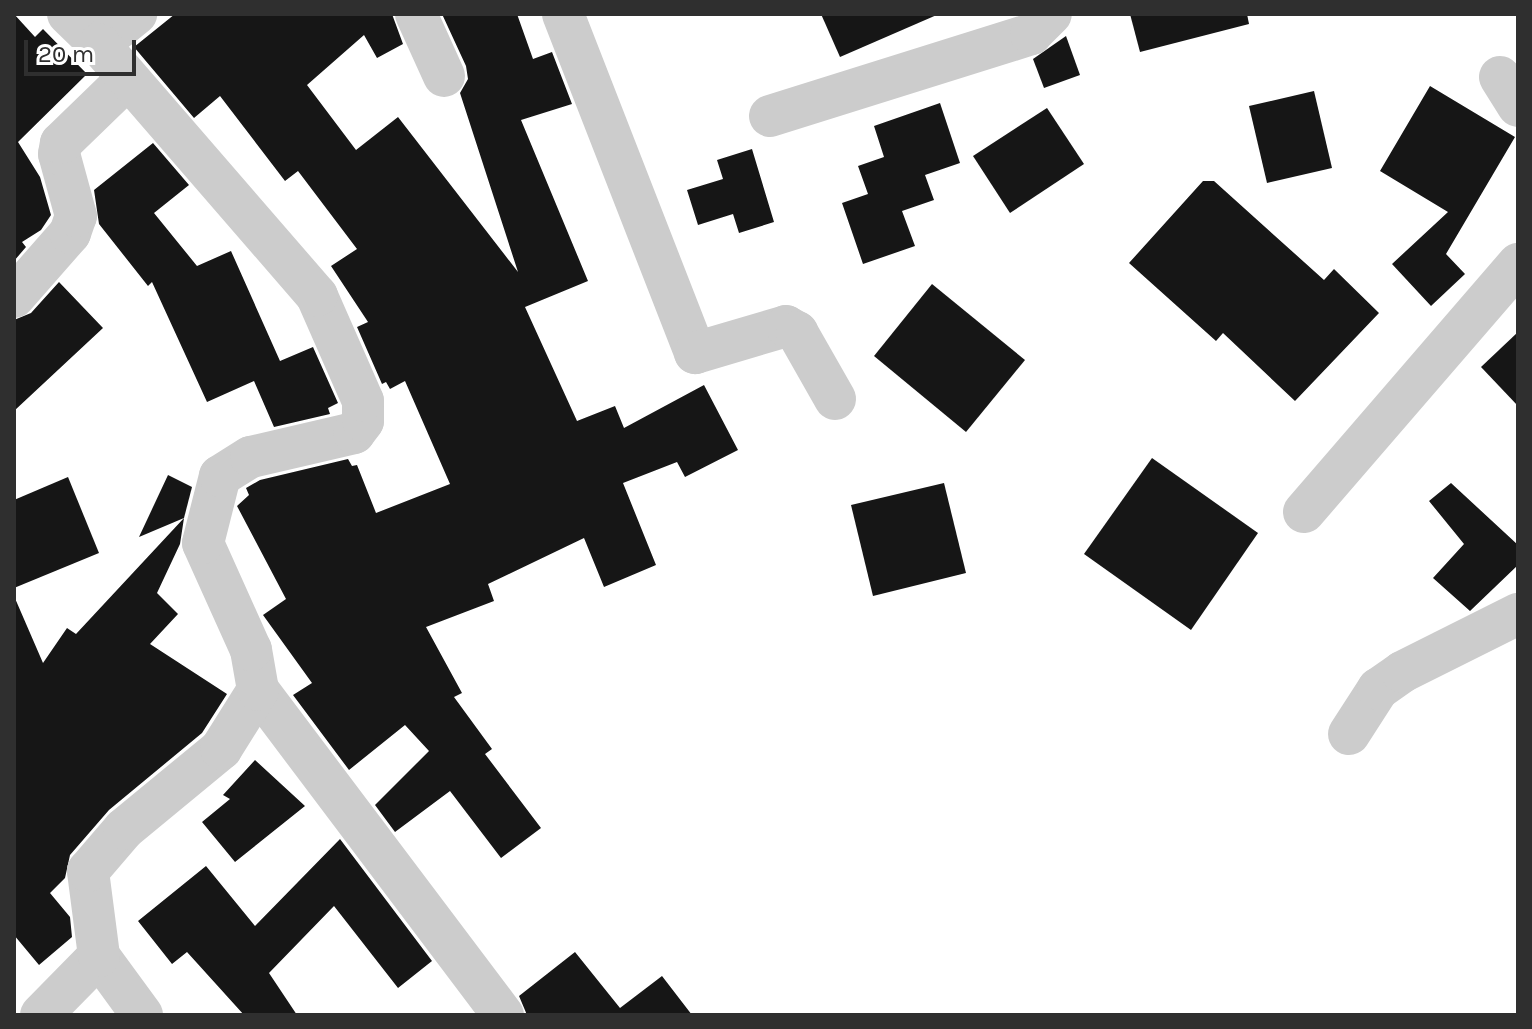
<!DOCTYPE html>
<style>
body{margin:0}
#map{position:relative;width:1532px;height:1029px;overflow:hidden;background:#fff;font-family:Karla,sans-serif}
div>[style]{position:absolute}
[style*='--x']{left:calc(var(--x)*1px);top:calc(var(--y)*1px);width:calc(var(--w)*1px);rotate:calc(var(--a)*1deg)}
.building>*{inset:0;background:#161616}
.minor>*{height:42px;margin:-21px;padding:0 21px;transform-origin:21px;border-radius:21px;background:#ccc}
span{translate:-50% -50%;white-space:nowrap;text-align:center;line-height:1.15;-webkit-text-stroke:8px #fff;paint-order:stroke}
.frame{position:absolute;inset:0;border:16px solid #2f2f2f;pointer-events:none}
.scale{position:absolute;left:24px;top:40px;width:112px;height:36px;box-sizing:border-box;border:4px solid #2f2f2f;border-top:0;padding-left:10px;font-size:24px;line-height:28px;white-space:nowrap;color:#2f2f2f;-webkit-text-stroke:6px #fff;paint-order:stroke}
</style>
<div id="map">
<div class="building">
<i style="clip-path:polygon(14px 14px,35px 37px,43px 29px,87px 74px,18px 142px,40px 177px,51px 215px,41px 230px,22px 242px,26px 247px,14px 261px)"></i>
<i style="clip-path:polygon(175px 14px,392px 14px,403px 44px,377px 58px,364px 35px,307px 85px,356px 150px,398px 117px,518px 272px,460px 93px,468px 79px,466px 66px,442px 14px,517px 14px,533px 59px,552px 52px,572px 104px,521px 120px,588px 281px,525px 307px,577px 421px,615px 406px,624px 428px,704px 385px,738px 450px,685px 477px,677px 462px,623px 483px,656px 565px,604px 587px,584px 538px,488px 584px,494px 601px,426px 627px,462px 693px,454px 697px,492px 749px,485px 754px,541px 828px,501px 858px,450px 791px,395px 832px,375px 805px,429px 751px,405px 725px,349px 770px,293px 695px,312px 683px,263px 615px,286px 599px,237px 506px,249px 495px,246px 488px,260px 480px,348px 459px,352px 466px,357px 465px,376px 513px,450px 484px,405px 381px,390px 389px,386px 382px,382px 384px,357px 327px,368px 322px,331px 266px,357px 249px,298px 171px,285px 181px,220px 96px,194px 118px,134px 47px)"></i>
<i style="clip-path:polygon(821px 14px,939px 14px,840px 57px)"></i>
<i style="clip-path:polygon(1130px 14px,1247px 14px,1249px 24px,1140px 52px)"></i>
<i style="clip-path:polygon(1066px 36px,1080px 75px,1044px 88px,1033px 59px)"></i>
<i style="clip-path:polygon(1430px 86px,1515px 137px,1446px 254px,1465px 274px,1431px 306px,1392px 264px,1448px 212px,1380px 171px)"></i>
<i style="clip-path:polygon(1314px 91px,1332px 168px,1267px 183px,1249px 106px)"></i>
<i style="clip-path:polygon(940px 103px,960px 163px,925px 175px,934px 200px,902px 211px,915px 246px,863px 264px,842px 203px,868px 194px,858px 166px,884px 157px,874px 126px)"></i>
<i style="clip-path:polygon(1047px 108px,1084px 164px,1010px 213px,973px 156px)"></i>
<i style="clip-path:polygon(153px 143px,189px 185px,154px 213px,197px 266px,231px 251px,280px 361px,313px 347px,338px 403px,328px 408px,330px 414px,274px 427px,254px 381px,207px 402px,152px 282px,148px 286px,99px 224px,94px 190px)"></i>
<i style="clip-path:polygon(752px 149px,774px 222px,739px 233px,733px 214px,698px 225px,687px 190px,723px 179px,717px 160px)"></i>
<i style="clip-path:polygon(1203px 181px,1214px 181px,1324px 280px,1334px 269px,1379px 313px,1295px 401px,1223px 333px,1216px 341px,1129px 263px)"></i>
<i style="clip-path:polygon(59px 282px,103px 328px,14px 411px,14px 320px,31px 313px)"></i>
<i style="clip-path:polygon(932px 284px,1025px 360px,966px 432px,874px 356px)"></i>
<i style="clip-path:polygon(1518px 332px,1518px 406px,1481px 367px)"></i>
<i style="clip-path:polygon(1152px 458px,1258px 533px,1191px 630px,1084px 554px)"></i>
<i style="clip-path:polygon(168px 475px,192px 487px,184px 518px,139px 537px)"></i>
<i style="clip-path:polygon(68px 477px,99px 553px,14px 588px,14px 500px)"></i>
<i style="clip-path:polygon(944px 483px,966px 573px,873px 596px,851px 505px)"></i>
<i style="clip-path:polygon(1451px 483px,1518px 545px,1518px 565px,1470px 611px,1433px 578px,1464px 544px,1429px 501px)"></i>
<i style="clip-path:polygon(184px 518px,180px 544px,157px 593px,178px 614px,150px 644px,227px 694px,202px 733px,109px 810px,70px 855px,65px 878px,50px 893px,70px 917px,72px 937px,39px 965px,14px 935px,14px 596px,43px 663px,67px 628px,76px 634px)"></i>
<i style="clip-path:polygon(255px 760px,305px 806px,235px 862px,202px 822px,230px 799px,223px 795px)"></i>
<i style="clip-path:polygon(340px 839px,432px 961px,398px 988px,334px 906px,269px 973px,297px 1015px,244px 1015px,187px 952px,172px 964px,138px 921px,206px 866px,255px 926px)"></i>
<i style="clip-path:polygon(575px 952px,620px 1008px,662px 976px,692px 1015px,527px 1015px,519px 996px)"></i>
</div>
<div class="minor">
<i style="--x:68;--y:14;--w:43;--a:44.1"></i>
<i style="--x:99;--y:44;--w:48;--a:-39"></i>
<i style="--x:416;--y:14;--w:68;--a:65.7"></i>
<i style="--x:563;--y:14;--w:364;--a:68.7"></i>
<i style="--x:695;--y:353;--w:95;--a:-16.5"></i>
<i style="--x:786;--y:326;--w:13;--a:29"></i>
<i style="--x:797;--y:332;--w:77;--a:60.4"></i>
<i style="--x:1500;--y:77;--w:34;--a:58"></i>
<i style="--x:770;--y:116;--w:274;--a:-17.4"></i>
<i style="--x:1031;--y:34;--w:28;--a:-45"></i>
<i style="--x:14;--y:297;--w:85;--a:-48.8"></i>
<i style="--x:70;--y:233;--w:18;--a:-71"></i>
<i style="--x:76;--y:216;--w:64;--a:-105.3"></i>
<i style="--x:59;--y:154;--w:11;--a:-80"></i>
<i style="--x:61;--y:143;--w:92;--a:-44.1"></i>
<i style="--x:1304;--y:512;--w:328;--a:-49.2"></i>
<i style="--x:258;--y:690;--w:407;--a:53"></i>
<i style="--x:1349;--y:734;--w:54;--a:-57.2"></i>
<i style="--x:1378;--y:689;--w:29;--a:-35"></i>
<i style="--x:1402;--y:672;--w:130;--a:-26.6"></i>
<i style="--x:99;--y:956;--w:73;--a:53.9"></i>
<i style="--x:41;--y:1015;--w:83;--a:-45.5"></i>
<i style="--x:99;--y:956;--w:86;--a:-97.4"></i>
<i style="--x:88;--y:871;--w:55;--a:-49.4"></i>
<i style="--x:124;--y:829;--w:126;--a:-39.5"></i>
<i style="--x:221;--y:749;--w:70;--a:-57.9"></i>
<i style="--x:258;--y:690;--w:41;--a:-99.9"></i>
<i style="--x:251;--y:650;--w:117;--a:-114.2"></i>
<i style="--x:203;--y:543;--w:69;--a:-75.8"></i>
<i style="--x:220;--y:476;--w:36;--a:-32"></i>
<i style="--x:251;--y:457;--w:106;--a:-13.1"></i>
<i style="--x:354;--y:433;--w:15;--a:-53"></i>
<i style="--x:363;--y:421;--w:20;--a:-90"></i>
<i style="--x:363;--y:401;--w:115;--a:-113.7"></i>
<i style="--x:317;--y:296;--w:333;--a:-130.9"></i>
</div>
<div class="frame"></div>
<div class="scale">20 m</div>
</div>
